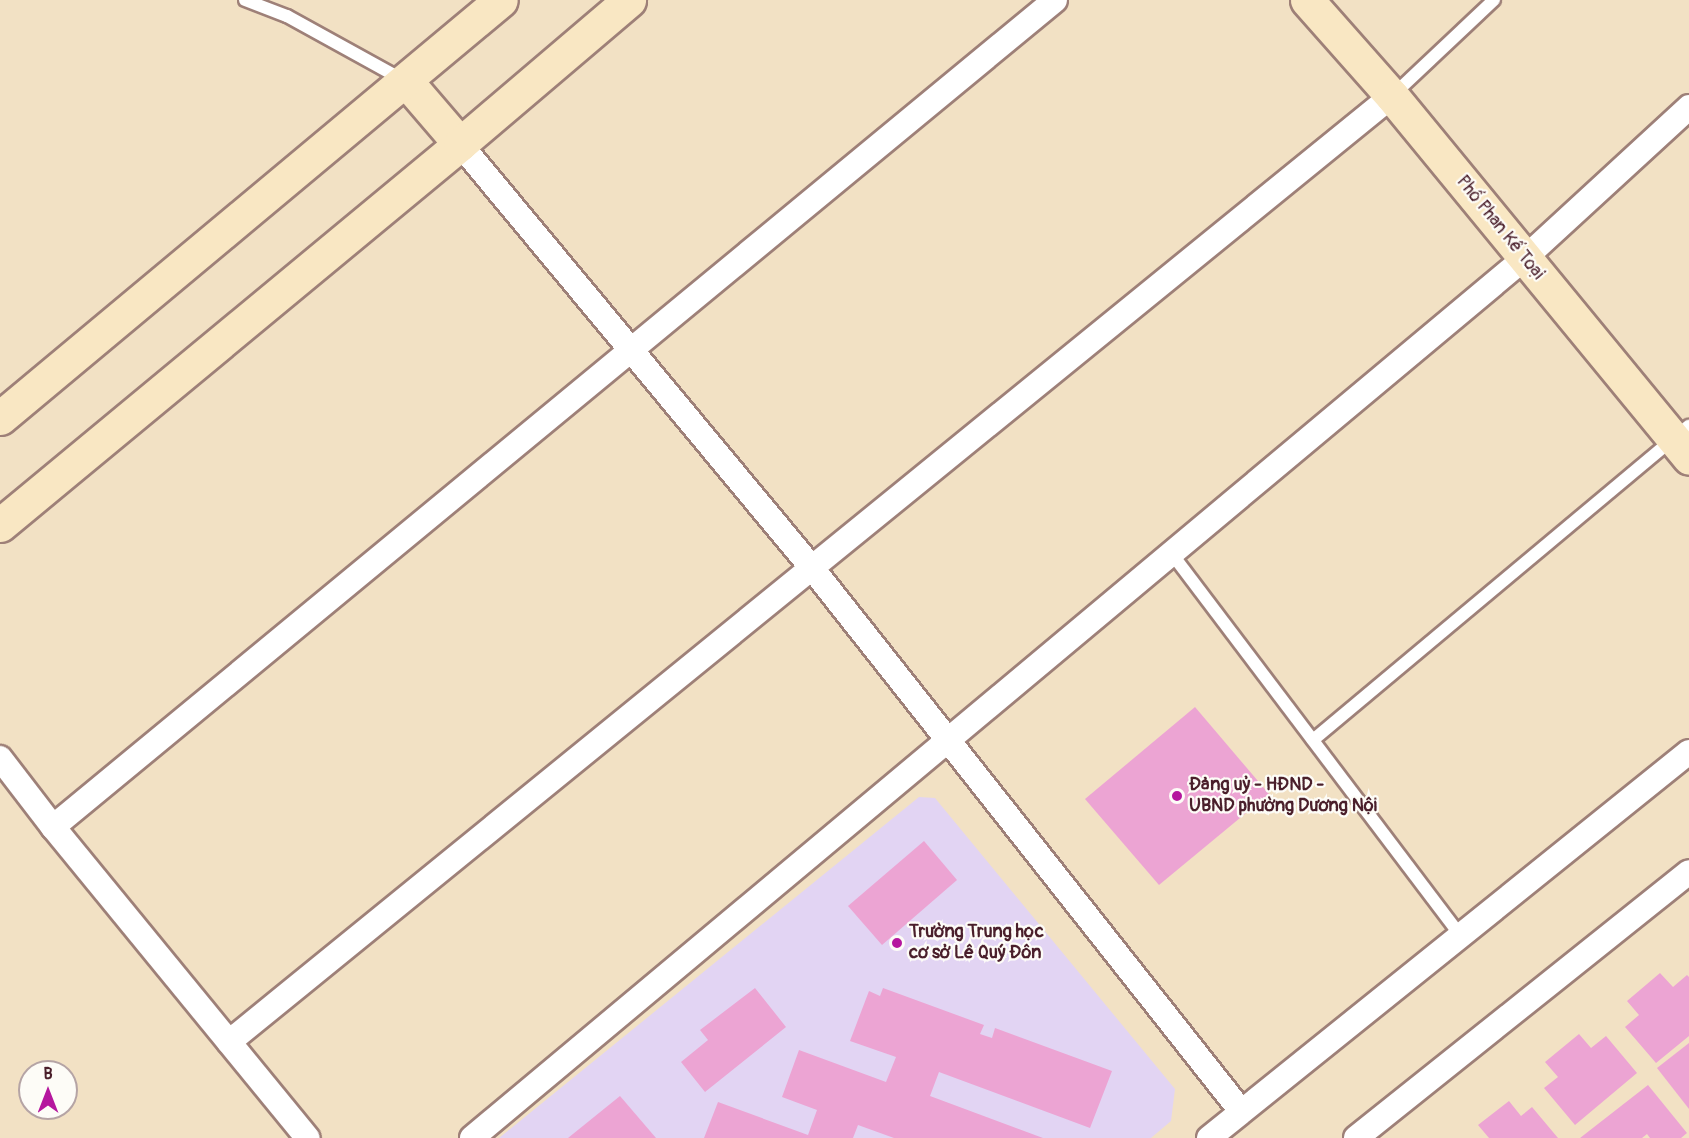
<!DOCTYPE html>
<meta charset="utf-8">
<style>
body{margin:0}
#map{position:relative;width:1689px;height:1138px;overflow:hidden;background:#f2e1c4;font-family:Pangolin,sans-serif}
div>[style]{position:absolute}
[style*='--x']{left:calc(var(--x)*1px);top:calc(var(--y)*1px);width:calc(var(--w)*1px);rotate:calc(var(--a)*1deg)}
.built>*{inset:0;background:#e2d4f3}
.building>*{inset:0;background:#eca4d3}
.roads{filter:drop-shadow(2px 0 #9e8078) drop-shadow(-2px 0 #9e8078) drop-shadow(0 2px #9e8078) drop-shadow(0 -2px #9e8078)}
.lane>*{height:12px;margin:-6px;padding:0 6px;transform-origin:6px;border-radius:6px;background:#fff}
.street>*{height:24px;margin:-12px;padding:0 12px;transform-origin:12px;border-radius:12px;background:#fff}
.secondary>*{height:33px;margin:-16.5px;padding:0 16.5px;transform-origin:16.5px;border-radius:16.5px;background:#f9e7c3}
.dots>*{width:16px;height:16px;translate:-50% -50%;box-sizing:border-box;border:3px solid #fdfcf7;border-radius:50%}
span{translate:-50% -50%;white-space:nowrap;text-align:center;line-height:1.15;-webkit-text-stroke:4.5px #fdfcf7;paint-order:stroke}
.street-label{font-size:18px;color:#4a1f2b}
.poi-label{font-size:18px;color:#4a1f2b;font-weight:700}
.left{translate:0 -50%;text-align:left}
.north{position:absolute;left:18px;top:1060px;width:60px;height:60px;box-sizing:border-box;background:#fdfcf7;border:2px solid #b5a4a5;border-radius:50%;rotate:0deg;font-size:16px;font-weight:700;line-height:24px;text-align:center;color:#4a1f2b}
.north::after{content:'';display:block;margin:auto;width:21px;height:27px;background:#b5179e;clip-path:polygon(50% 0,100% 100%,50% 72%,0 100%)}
</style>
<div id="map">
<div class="built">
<i style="clip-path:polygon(919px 797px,935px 798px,1175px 1089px,1171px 1121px,1151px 1138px,499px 1138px)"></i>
</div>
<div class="building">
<i style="clip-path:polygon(1195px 707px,1269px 794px,1159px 885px,1085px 799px)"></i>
<i style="clip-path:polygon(924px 841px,957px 880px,882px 945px,848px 906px)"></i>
<i style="clip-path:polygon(1660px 973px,1673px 987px,1687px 975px,1689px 977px,1689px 1036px,1656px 1063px,1625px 1027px,1639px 1015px,1627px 1001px)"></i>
<i style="clip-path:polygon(755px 988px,786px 1027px,705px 1092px,681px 1062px,708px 1040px,700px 1030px)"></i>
<i style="clip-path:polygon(883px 988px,984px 1025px,980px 1034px,992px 1038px,995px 1028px,1112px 1071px,1090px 1128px,939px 1072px,930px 1096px,1043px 1138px,894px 1138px,858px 1125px,853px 1138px,704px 1138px,718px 1102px,808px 1135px,817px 1110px,782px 1097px,799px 1050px,886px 1082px,896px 1057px,850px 1041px,869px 991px,880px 996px)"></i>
<i style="clip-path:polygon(1579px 1034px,1591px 1048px,1606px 1036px,1637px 1073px,1575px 1125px,1544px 1088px,1558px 1077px,1545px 1062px)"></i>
<i style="clip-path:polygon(1689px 1043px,1689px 1109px,1657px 1068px)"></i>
<i style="clip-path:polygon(1648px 1085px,1687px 1133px,1681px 1138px,1650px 1138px,1647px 1134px,1642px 1138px,1580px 1138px)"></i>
<i style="clip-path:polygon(620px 1096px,656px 1138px,568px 1138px)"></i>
<i style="clip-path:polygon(1509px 1101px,1521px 1116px,1532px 1107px,1558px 1138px,1489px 1138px,1478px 1125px)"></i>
</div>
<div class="roads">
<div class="lane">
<i style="--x:245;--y:0;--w:45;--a:20.9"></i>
<i style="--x:287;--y:16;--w:130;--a:28.9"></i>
<i style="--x:1392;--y:96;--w:140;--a:-43.3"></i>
<i style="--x:1172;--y:554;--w:478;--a:52.9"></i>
<i style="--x:1313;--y:740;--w:490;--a:-39.9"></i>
</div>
<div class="street">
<i style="--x:460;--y:144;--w:551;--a:50.3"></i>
<i style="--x:812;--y:568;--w:692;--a:51.69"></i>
<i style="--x:0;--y:758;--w:87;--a:52.5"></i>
<i style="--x:53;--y:827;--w:402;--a:50.7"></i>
<i style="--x:53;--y:827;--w:1299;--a:-39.53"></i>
<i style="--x:229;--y:1042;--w:1499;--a:-39.13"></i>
<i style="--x:472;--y:1138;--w:1372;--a:-39.89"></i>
<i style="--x:1525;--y:258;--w:223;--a:-42.6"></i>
<i style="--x:1209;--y:1138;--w:616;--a:-38.81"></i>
<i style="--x:1356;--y:1138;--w:426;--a:-38.6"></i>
</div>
<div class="secondary">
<i style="--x:1307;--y:0;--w:128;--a:48.5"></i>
<i style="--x:1392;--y:96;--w:468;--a:50.6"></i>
<i style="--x:406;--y:81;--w:83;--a:49.4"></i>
<i style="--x:0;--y:418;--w:652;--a:-39.84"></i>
<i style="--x:0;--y:525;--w:597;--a:-39.63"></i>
<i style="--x:460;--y:144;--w:222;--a:-40.4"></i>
</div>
</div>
<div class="dots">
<i style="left:1177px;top:796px;background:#b5179e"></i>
<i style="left:897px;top:943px;background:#b5179e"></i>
</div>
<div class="street-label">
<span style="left:1500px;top:228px;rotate:51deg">Phố Phan Kế Toại</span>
</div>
<div class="poi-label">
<span class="left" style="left:1189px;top:796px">Đảng uỷ - HĐND -<br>UBND phường Dương Nội</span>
<span class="left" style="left:909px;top:943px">Trường Trung học<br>cơ sở Lê Quý Đôn</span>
</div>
<div class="north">B</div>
</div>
